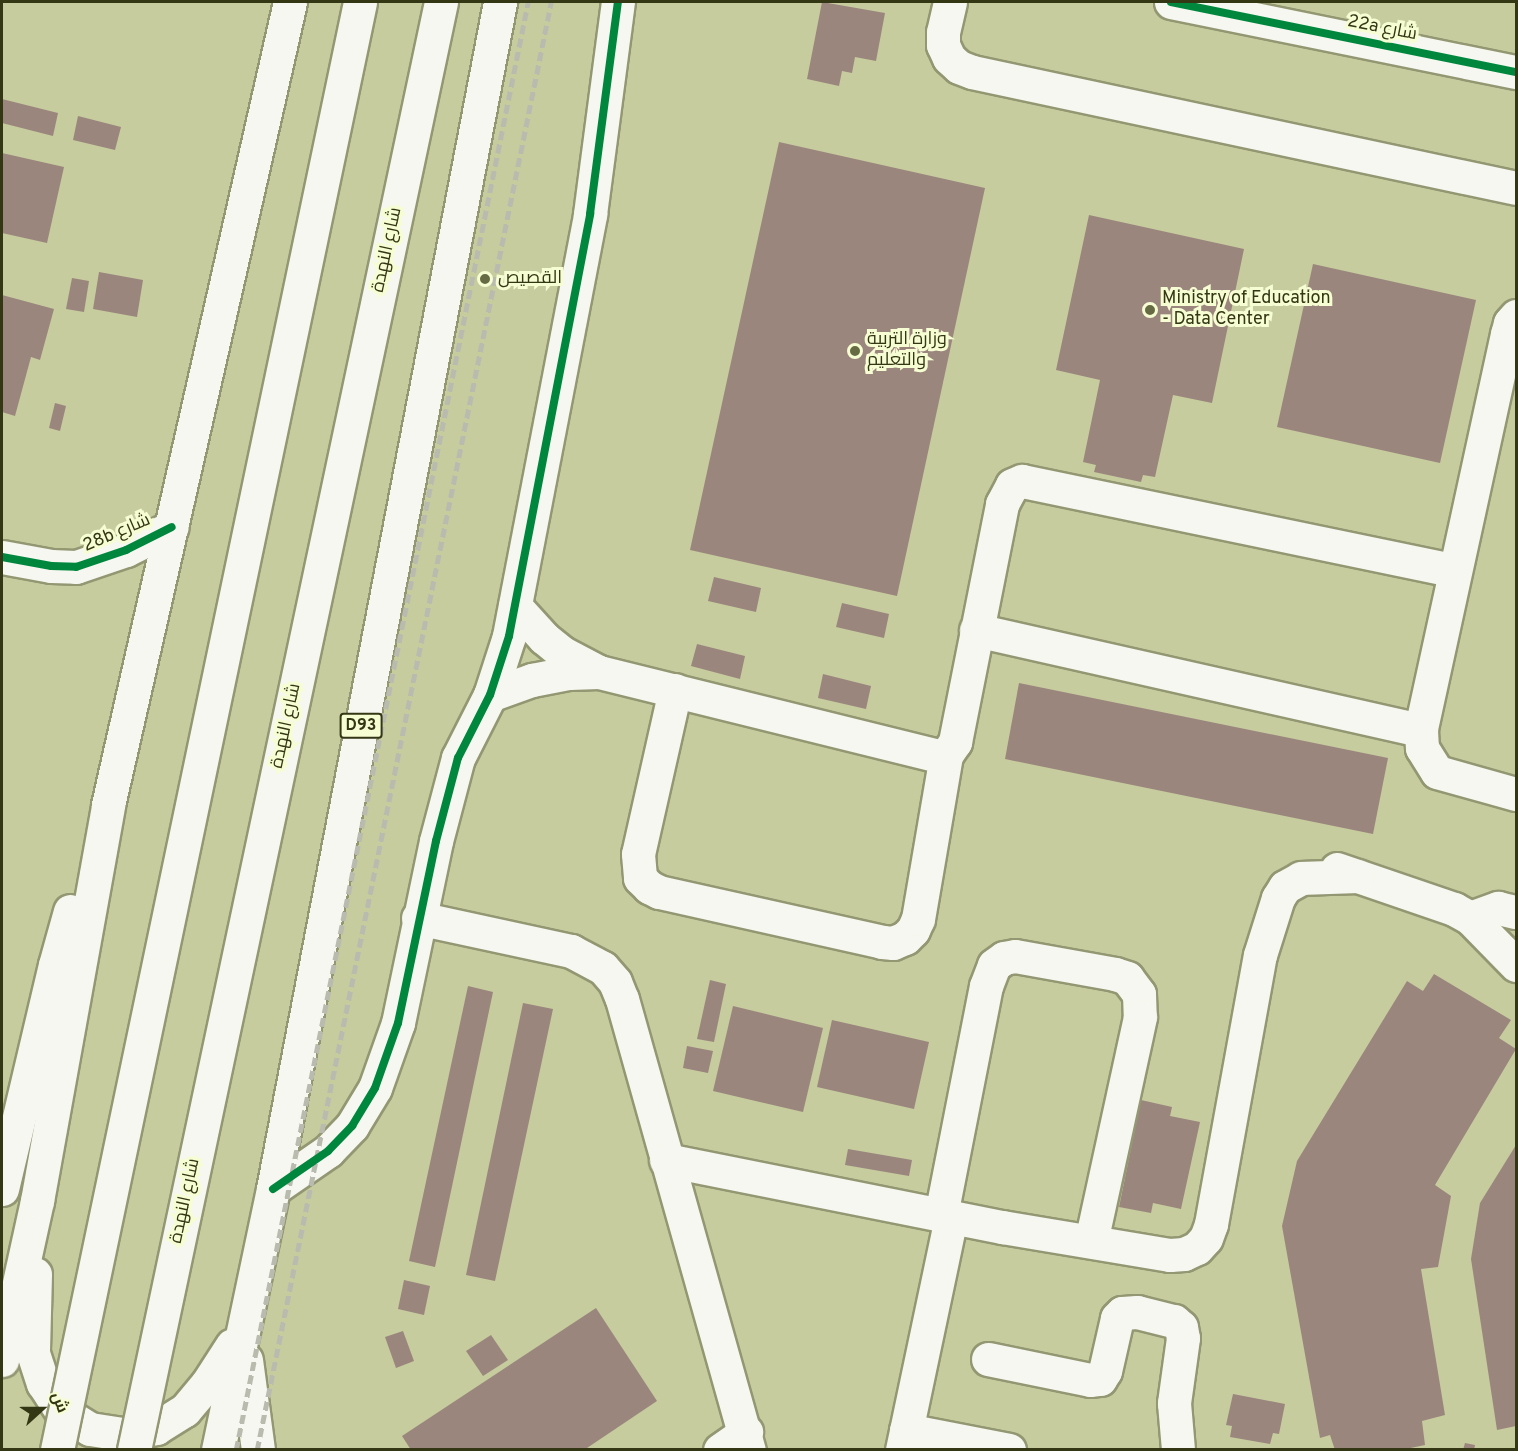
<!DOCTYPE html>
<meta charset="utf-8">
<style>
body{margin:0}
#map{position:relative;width:1518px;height:1451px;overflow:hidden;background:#c6cc9e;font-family:Overpass,Cairo,sans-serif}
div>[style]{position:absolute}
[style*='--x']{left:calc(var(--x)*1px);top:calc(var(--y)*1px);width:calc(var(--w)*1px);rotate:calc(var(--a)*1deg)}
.building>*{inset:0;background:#9b867e}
.roads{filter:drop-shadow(2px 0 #939772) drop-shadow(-2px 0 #939772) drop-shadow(0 2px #939772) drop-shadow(0 -2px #939772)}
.minor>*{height:33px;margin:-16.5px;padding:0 16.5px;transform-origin:16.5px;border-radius:16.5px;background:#f6f7f0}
.major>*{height:33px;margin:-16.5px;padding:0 16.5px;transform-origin:16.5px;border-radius:16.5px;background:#f6f7f0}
.rail>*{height:4.5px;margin-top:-2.25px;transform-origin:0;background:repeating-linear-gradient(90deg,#babbaf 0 9px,transparent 0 13.5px)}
.bridges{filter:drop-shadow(2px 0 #939772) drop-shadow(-2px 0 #939772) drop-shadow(0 2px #939772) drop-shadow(0 -2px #939772)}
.major-bridge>*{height:33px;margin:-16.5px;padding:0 16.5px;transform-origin:16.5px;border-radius:16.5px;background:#f6f7f0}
.cycleway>*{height:8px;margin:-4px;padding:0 4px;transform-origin:4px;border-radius:4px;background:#00873e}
.dots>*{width:16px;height:16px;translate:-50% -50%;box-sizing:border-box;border:3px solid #f7fdd3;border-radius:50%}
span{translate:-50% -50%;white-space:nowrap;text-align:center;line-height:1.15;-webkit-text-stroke:6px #f7fdd3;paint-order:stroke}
.shield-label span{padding:2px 4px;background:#f7fdd3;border:2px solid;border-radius:4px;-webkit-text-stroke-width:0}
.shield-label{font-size:16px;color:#343714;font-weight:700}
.street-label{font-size:18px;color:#343714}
.poi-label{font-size:18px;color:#343714}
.left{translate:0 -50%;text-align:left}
.frame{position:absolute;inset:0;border:3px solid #343714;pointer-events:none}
.north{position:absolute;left:12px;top:1379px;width:60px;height:60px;-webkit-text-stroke:4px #f7fdd3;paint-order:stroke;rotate:69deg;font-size:16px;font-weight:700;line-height:24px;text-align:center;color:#343714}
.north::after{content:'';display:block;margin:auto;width:21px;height:27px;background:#343714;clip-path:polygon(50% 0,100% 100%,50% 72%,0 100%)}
</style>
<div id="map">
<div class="building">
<i style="clip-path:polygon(822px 2px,885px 13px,876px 61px,855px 57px,852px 73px,842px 71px,839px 86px,807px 79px)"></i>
<i style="clip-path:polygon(2px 99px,58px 113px,53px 136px,2px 123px)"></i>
<i style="clip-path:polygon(78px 116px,121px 127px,115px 150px,73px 140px)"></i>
<i style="clip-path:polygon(779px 142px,985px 188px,897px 596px,690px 550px)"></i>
<i style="clip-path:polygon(2px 153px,64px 167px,47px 243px,2px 233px)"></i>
<i style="clip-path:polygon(1089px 215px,1244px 249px,1212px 403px,1173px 395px,1155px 477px,1143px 475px,1141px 482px,1094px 472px,1096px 465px,1083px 462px,1100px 380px,1056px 370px)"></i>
<i style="clip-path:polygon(1313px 264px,1476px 300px,1440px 463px,1277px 427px)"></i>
<i style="clip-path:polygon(99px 272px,143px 280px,137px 317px,93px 309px)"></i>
<i style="clip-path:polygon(72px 278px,89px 281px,84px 312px,66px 309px)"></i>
<i style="clip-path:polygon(2px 295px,54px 309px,40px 360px,31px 357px,15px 416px,2px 412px)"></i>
<i style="clip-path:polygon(55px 403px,66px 406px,60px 431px,49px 428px)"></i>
<i style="clip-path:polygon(714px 577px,761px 588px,756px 612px,708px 601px)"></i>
<i style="clip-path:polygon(842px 603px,889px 614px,884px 638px,836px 627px)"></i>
<i style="clip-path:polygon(697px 644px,745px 656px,740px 679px,691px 666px)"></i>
<i style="clip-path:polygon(823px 674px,871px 686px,866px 709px,818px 698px)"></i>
<i style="clip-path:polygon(1019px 683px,1388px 758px,1373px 834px,1005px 759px)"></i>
<i style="clip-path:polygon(1434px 974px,1511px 1020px,1499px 1038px,1516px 1049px,1435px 1185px,1451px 1196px,1438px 1267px,1421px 1269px,1445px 1415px,1422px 1421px,1425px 1445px,1401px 1450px,1335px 1450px,1330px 1435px,1320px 1438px,1282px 1226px,1297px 1161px,1407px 981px,1423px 991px)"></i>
<i style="clip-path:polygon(710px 980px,726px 984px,714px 1042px,697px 1039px)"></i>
<i style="clip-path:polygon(468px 986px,493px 992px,435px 1267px,409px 1261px)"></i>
<i style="clip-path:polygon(523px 1003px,553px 1009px,495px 1281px,466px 1275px)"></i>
<i style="clip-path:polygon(733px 1006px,823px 1028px,803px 1112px,713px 1091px)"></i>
<i style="clip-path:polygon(832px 1020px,929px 1042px,914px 1109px,817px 1087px)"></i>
<i style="clip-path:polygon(687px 1046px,713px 1051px,708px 1073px,683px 1068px)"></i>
<i style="clip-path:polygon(1141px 1100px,1172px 1107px,1170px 1116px,1200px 1122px,1181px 1209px,1153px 1203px,1151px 1213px,1119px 1207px)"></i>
<i style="clip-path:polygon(1516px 1145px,1516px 1426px,1497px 1430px,1471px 1259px,1480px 1203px)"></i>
<i style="clip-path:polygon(848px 1149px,912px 1160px,909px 1176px,845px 1165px)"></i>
<i style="clip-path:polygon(404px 1280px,430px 1286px,424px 1315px,398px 1309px)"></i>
<i style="clip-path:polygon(596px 1308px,657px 1401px,584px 1450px,411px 1450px,402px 1436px)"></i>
<i style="clip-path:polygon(403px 1331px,414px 1361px,396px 1368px,385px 1337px)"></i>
<i style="clip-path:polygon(491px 1335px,508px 1360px,483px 1376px,466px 1351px)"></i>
<i style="clip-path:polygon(1233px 1394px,1285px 1404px,1279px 1434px,1273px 1433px,1270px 1444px,1230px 1437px,1232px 1426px,1226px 1425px)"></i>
<i style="clip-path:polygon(1465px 1443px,1475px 1445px,1474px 1450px,1463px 1450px)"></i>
</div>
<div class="roads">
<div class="minor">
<i style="--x:950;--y:2;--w:31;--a:103"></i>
<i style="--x:943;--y:32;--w:13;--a:90"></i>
<i style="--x:943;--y:45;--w:14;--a:65"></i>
<i style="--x:949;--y:58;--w:13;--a:42"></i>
<i style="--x:959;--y:67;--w:14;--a:21"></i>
<i style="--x:972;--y:72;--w:556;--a:12.04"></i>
<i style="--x:1171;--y:2;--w:352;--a:11.5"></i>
<i style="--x:1516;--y:316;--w:9;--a:131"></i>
<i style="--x:1510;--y:323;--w:11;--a:105"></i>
<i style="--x:1507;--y:334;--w:405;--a:102.3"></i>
<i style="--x:1421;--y:730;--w:18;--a:87"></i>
<i style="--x:1422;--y:748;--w:28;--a:58"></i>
<i style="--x:1437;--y:772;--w:82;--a:15.6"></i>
<i style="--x:2;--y:557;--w:50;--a:10.4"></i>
<i style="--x:51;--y:566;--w:25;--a:2"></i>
<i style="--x:76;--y:567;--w:53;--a:-18.8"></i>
<i style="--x:126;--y:550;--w:51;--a:-26.6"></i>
<i style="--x:515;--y:606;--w:43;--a:47.8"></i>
<i style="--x:544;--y:638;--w:22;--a:39"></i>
<i style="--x:561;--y:652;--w:43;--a:27.8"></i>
<i style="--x:599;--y:672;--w:350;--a:13.9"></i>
<i style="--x:939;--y:756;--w:7;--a:-8"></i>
<i style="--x:946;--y:755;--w:16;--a:-55"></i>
<i style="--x:955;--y:742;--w:243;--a:-78.8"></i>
<i style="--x:1002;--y:504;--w:21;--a:-62"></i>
<i style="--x:1012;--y:485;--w:11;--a:-22"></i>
<i style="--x:1022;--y:481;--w:442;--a:11.7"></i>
<i style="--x:976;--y:630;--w:456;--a:12.7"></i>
<i style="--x:675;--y:690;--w:168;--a:102.7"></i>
<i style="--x:638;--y:854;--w:24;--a:85"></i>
<i style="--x:640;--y:878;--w:13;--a:45"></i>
<i style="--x:649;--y:887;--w:11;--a:27"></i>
<i style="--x:659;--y:892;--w:229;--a:12.6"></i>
<i style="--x:882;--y:942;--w:11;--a:5"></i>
<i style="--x:893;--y:943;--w:13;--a:-23"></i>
<i style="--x:905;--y:938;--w:11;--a:-45"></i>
<i style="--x:913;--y:930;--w:12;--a:-66"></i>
<i style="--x:918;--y:919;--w:166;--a:-80.3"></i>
<i style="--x:490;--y:695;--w:45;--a:-19.7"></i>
<i style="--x:532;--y:680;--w:38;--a:-11"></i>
<i style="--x:569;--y:673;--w:30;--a:-2"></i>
<i style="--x:1337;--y:869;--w:124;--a:18.9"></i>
<i style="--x:1454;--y:909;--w:18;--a:29"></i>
<i style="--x:1470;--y:918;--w:66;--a:45.6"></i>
<i style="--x:418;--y:918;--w:157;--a:12.2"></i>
<i style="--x:571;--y:951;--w:36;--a:28"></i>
<i style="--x:603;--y:968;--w:18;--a:49"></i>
<i style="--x:615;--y:982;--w:18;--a:68"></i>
<i style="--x:622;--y:999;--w:469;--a:74.3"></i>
<i style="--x:1470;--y:918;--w:30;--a:-20"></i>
<i style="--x:1498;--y:908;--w:18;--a:13"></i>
<i style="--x:666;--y:1160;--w:343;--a:11.3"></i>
<i style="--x:1002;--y:1227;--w:170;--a:9.5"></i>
<i style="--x:1170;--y:1255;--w:14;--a:-4"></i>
<i style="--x:1184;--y:1254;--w:14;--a:-25"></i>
<i style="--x:1197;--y:1248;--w:13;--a:-48"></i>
<i style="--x:1206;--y:1238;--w:15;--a:-70"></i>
<i style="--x:1211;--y:1224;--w:273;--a:-79.7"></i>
<i style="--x:1260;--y:955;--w:60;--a:-72.5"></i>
<i style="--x:1278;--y:898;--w:13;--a:-58"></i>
<i style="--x:1285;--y:887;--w:18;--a:-29"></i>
<i style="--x:1301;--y:878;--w:56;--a:-2"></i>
<i style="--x:273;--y:1189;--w:67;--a:-34.6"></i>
<i style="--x:328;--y:1151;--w:35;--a:-46"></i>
<i style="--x:352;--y:1126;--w:44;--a:-58.8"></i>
<i style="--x:375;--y:1088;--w:69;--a:-70.5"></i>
<i style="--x:398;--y:1023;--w:186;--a:-78.2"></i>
<i style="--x:436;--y:841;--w:86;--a:-75.2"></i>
<i style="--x:458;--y:758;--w:71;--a:-63.1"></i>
<i style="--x:490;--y:695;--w:62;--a:-72.1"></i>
<i style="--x:509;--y:636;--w:430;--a:-79.1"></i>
<i style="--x:590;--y:214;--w:214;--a:-82.5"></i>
<i style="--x:941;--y:1215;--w:233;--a:-78.9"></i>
<i style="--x:986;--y:986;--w:22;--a:-69"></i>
<i style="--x:994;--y:965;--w:12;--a:-35"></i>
<i style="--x:1004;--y:958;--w:11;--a:-10"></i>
<i style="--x:1015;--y:956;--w:102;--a:10.2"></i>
<i style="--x:1115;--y:974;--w:13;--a:18"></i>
<i style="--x:1127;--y:978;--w:20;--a:53"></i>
<i style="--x:1139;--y:994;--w:23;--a:88"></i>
<i style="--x:1140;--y:1017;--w:229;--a:102.3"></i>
<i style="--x:988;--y:1359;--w:104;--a:11.6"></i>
<i style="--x:1090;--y:1380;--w:10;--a:-6"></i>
<i style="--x:1100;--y:1379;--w:9;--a:-58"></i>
<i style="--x:1105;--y:1371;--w:54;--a:-77.2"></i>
<i style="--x:1117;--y:1318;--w:7;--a:-45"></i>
<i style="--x:1122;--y:1313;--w:15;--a:-4"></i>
<i style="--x:1137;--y:1312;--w:38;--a:14"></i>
<i style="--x:1174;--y:1321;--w:9;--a:41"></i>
<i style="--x:1181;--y:1327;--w:11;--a:80"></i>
<i style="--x:1183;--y:1338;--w:66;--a:97.9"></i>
<i style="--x:1174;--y:1403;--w:47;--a:85.1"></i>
<i style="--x:906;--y:1430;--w:105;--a:11"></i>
<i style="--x:720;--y:1450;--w:32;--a:-35"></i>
<i style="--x:902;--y:1450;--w:238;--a:-78.1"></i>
</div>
<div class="major">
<i style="--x:2;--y:1189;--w:230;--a:-76.7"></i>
<i style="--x:55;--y:965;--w:56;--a:-74.5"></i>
<i style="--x:35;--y:1274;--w:79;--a:91.5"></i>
<i style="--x:33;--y:1353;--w:32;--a:72"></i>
<i style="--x:43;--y:1383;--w:33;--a:57"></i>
<i style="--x:61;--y:1411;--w:34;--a:32"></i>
<i style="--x:90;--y:1429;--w:33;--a:9"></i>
<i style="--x:123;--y:1434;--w:34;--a:-10"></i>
<i style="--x:156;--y:1428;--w:34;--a:-32"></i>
<i style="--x:185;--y:1410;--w:34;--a:-50"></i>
<i style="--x:207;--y:1384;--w:46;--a:-57.3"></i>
<i style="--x:2;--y:1360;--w:163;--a:-77.6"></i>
<i style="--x:37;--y:1201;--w:402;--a:-79.8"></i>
<i style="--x:108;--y:805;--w:823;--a:-77.23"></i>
<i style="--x:246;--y:1360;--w:91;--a:82.4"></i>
<i style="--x:218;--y:1450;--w:267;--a:-78.1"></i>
<i style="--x:273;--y:1189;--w:1209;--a:-79.17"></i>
</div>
</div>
<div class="rail">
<i style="--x:236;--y:1450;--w:1477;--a:-78.6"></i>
<i style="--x:257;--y:1450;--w:1478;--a:-78.52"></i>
</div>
<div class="bridges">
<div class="major-bridge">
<i style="--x:57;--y:1450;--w:1479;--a:-78.18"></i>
<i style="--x:134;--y:1450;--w:1480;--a:-78.03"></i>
</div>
</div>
<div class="cycleway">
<i style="--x:1171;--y:2;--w:352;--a:11.5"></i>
<i style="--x:2;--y:557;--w:50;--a:10.4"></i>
<i style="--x:51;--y:566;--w:25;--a:2"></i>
<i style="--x:76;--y:567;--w:53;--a:-18.8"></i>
<i style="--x:126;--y:550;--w:51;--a:-26.6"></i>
<i style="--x:273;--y:1189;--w:67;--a:-34.6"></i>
<i style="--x:328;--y:1151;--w:35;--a:-46"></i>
<i style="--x:352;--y:1126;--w:44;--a:-58.8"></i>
<i style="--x:375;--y:1088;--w:69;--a:-70.5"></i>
<i style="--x:398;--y:1023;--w:186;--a:-78.2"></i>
<i style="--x:436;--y:841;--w:86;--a:-75.2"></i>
<i style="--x:458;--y:758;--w:71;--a:-63.1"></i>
<i style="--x:490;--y:695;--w:62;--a:-72.1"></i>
<i style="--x:509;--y:636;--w:430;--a:-79.1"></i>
<i style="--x:590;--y:214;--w:214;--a:-82.5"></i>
</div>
<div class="dots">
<i style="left:485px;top:279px;background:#676b44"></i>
<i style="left:1150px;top:310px;background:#676b44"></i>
<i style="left:855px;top:351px;background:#676b44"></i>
</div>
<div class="shield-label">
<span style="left:361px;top:726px">D93</span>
</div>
<div class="street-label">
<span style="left:1382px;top:29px;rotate:11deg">22a شارع</span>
<span style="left:388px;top:250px;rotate:-78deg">شارع النهدة</span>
<span style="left:117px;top:534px;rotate:-23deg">28b شارع</span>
<span style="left:287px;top:726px;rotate:-78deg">شارع النهدة</span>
<span style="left:186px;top:1201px;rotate:-78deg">شارع النهدة</span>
</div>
<div class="poi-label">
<span class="left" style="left:498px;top:279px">القصيص</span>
<span class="left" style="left:1162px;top:310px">Ministry of Education<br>- Data Center</span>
<span class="left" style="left:867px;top:351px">وزارة التربية<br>والتعليم</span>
</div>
<div class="frame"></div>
<div class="north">ش</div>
</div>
